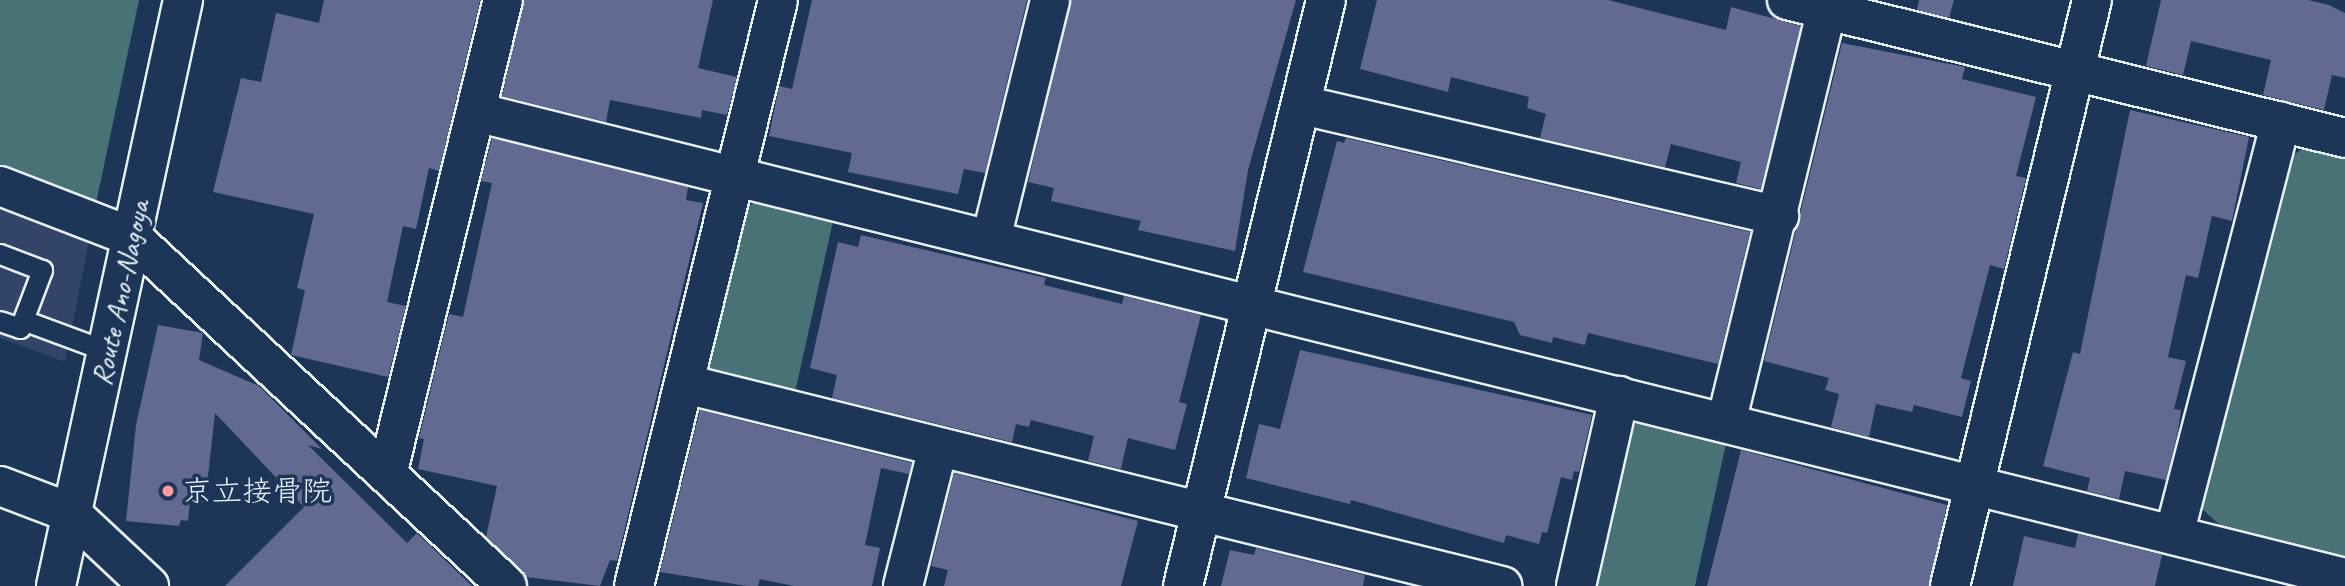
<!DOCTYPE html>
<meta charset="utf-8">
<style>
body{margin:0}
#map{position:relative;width:2345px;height:586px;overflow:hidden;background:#1d3557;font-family:Caveat,"Klee One",sans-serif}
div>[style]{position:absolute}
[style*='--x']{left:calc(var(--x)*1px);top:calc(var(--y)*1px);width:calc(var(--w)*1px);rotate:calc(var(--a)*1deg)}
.built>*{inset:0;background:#324568}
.green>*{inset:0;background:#497276}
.building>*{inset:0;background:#626a91}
.roads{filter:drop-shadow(2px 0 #e8f1f8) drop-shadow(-2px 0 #e8f1f8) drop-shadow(0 2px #e8f1f8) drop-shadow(0 -2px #e8f1f8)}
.lane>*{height:19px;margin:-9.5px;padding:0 9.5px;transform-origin:9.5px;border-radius:9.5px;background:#1d3557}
.street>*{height:38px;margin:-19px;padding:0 19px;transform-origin:19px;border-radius:19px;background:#1d3557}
.secondary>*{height:38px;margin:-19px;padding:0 19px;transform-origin:19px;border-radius:19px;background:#1d3557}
.dots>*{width:19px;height:19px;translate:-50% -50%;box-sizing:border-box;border:4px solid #1d3557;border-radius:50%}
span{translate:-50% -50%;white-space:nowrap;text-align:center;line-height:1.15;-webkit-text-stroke:7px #1d3557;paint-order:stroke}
.street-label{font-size:30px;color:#e8f1f8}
.poi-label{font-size:30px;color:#e8f1f8}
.left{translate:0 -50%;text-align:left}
</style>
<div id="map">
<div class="built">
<i style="clip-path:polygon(0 202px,90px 236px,65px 362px,0 338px)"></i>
</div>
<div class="green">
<i style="clip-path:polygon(0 0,139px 0,96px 203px,0 167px)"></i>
<i style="clip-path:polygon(2307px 146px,2345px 157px,2345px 557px,2221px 526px,2200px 507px,2290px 157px)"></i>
<i style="clip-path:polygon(755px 202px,833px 221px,794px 397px,717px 377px,702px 363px,741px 212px)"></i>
<i style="clip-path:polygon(1641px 421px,1727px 439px,1695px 586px,1595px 586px,1623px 431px)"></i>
</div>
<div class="building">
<i style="clip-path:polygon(324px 0,480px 0,439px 171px,429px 168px,416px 229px,403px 226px,387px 302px,406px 306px,388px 377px,291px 355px,305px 290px,297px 288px,314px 214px,213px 192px,241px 78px,261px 82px,276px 13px,319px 23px)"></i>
<i style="clip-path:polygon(524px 0,713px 0,698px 68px,737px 77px,727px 115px,702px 110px,701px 118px,610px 100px,606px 122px,502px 96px)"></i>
<i style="clip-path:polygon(812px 0,1027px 0,985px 173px,964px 169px,958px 194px,848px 172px,852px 153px,769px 136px,779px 86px,792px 89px)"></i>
<i style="clip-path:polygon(1071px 0,1296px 0,1248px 170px,1235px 251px,1138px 230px,1141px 221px,1051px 201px,1054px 188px,1028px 182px)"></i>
<i style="clip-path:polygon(1377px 0,1608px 0,1726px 30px,1731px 7px,1801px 26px,1761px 189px,1736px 183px,1741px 162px,1671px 144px,1665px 167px,1540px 138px,1546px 114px,1527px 108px,1529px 97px,1451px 77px,1448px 92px,1360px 69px)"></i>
<i style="clip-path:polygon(1919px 0,1954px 0,1949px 18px,1917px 10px)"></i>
<i style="clip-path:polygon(2161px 0,2308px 0,2329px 5px,2345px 13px,2345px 78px,2332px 75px,2324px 110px,2263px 95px,2271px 60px,2191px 41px,2183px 75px,2146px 66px)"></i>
<i style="clip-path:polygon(1842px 43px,1965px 67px,1962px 79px,2036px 97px,2016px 176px,2026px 178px,2004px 269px,1990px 265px,1961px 378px,1971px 381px,1962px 417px,1914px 405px,1912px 412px,1876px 404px,1869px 437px,1831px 427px,1839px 394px,1825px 390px,1829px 378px,1764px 361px)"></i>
<i style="clip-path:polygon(2130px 110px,2249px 137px,2232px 221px,2212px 216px,2198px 278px,2186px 275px,2168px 357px,2186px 361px,2174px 409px,2181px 410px,2178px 431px,2166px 480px,2125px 471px,2119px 499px,2087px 491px,2090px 478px,2043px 466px,2073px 352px,2080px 354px)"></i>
<i style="clip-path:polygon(492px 138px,688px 187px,686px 200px,703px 203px,617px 561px,610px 560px,600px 586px,526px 577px,486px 537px,497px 486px,418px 469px,424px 439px,419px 438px,449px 314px,463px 317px,492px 183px,481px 181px)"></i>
<i style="clip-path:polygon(1346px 138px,1750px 232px,1718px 364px,1588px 333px,1585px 345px,1553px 337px,1552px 343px,1520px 335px,1514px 322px,1303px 272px,1337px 141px,1344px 143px)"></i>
<i style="clip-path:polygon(861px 235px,1046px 278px,1044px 285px,1122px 304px,1124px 296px,1201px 315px,1179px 402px,1187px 404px,1175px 450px,1128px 438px,1121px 469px,1088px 461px,1094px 436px,1031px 420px,1029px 427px,1016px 424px,1012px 442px,832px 398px,837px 375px,810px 368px,838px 242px,858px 247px)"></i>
<i style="clip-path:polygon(158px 325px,203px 333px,199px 360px,259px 386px,322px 449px,308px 445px,407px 543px,417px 533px,472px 586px,225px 586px,304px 507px,215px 413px,205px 503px,190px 502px,188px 521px,181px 520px,179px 526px,126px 521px,136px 425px)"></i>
<i style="clip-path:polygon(1300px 350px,1592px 415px,1579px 472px,1574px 471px,1572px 480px,1561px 477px,1547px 533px,1542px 532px,1539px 544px,1506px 535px,1504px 543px,1351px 500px,1350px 504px,1246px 478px,1259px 424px,1280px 429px)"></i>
<i style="clip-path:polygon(700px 410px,912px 463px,909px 474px,881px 468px,865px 545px,880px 548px,872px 586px,794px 586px,760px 579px,758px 586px,747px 586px,660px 572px)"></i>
<i style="clip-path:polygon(1741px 450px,1947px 505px,1929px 586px,1707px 586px)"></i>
<i style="clip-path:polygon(954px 473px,1138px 521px,1121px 586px,944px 586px,948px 570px,931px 566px)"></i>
<i style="clip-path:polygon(2078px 534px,2162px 555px,2155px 586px,2013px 586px,2024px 536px,2075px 548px)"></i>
<i style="clip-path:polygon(1256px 548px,1365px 575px,1363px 586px,1221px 586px,1230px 550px,1254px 555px)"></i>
</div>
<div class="roads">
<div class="lane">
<i style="--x:0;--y:254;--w:45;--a:20.9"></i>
<i style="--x:42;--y:270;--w:62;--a:110.8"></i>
<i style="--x:20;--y:328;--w:21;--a:-161"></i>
<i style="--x:23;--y:320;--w:90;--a:20.3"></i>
</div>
<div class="street">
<i style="--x:1787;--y:0;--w:575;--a:13.89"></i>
<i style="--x:1302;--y:105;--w:490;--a:13.1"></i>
<i style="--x:476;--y:112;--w:1926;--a:14"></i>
<i style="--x:0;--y:186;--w:142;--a:21.1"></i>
<i style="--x:132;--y:237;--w:512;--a:42.94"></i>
<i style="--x:991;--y:239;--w:246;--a:-76.1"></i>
<i style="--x:685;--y:384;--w:842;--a:13.89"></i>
<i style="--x:1726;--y:423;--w:425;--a:-76.3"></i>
<i style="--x:388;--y:471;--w:485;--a:-76.3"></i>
<i style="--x:0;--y:486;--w:76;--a:20.8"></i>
<i style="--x:71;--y:513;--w:107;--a:43.1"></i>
<i style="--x:2174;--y:535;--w:427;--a:-75.5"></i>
<i style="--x:634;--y:586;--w:603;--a:-76.19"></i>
<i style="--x:903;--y:586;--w:142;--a:-75.8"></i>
<i style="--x:1183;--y:586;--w:603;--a:-76.29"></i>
<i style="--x:1576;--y:586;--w:195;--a:-77.2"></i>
<i style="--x:1950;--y:586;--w:603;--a:-76.38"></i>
</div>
<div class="secondary">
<i style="--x:56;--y:586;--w:600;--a:-77.77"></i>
</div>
</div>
<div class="dots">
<i style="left:168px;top:491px;background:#ff9aa2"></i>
</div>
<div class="street-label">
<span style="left:120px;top:293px;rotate:-78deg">Route Ano-Nagoya</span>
</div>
<div class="poi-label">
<span class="left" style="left:182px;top:491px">京立接骨院</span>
</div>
</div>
